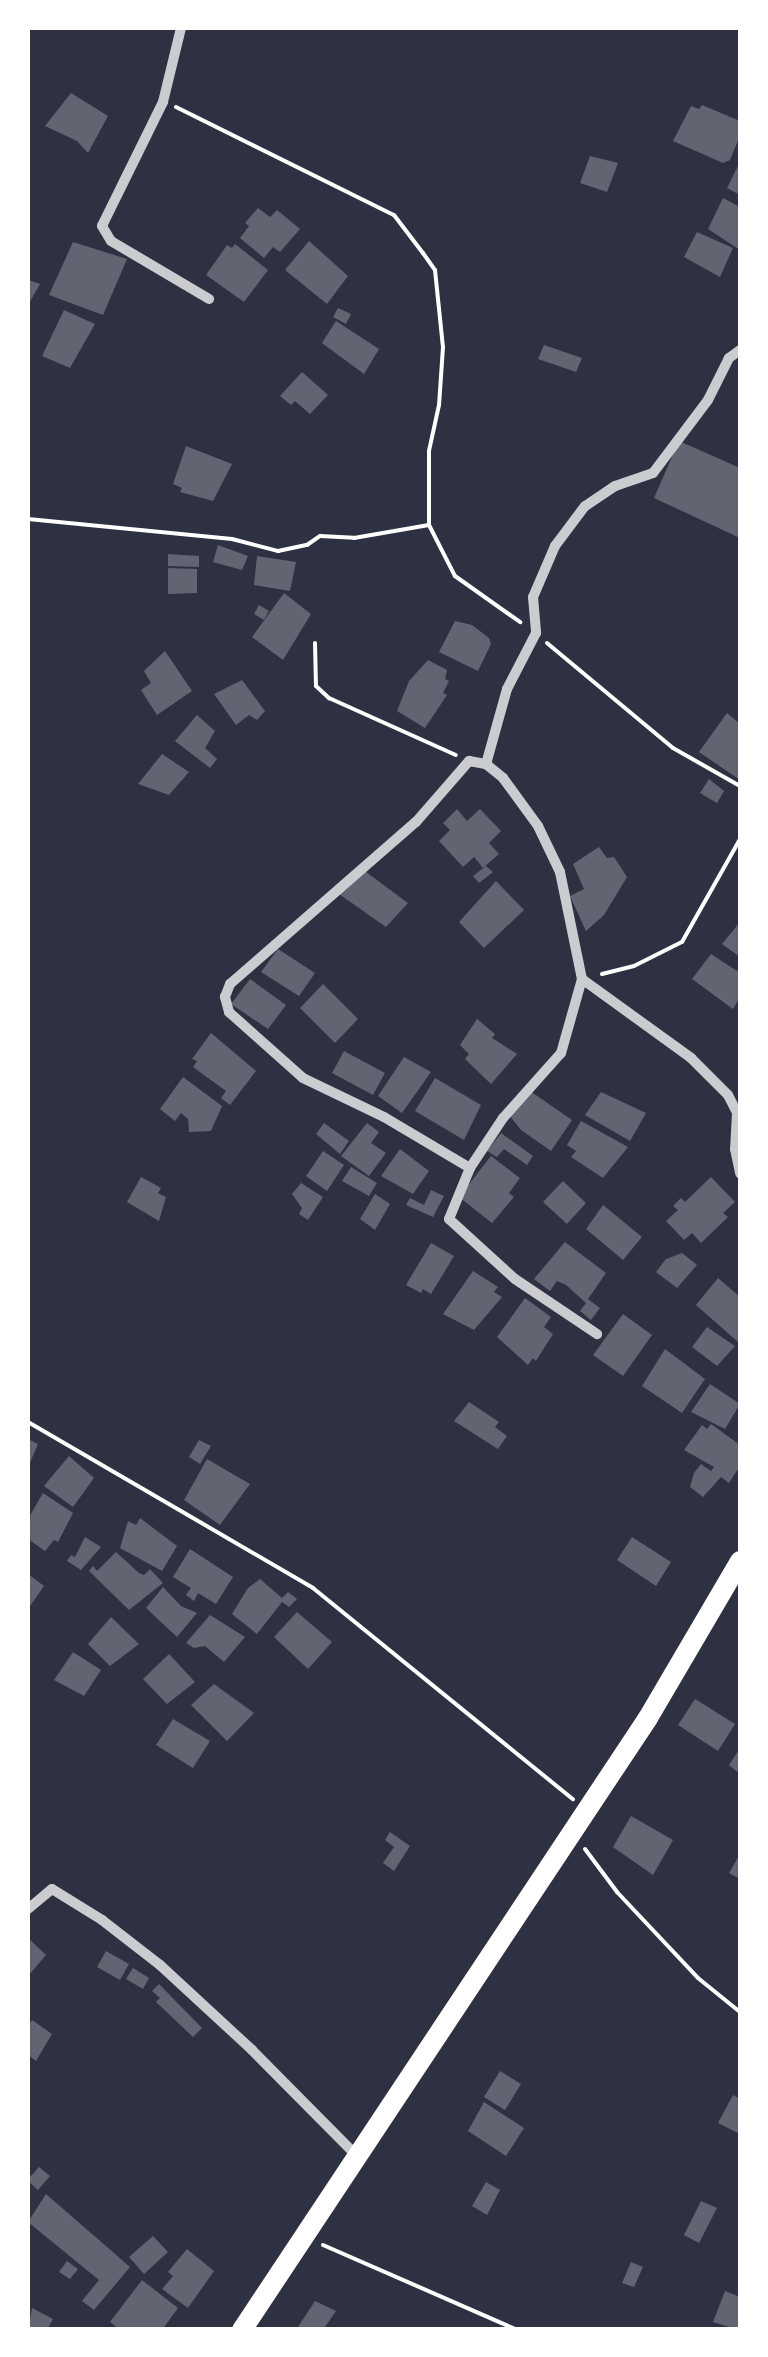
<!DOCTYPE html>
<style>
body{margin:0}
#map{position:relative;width:768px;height:2357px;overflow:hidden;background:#2d3142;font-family:Overpass,sans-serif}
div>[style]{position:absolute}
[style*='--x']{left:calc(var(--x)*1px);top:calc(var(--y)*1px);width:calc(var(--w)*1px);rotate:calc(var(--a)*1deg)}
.building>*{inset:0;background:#626471}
.path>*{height:4px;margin:-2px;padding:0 2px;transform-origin:2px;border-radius:2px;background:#fff}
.minor>*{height:10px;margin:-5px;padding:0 5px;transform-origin:5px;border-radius:5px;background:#caccd0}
.primary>*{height:20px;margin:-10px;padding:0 10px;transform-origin:10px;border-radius:10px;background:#fff}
span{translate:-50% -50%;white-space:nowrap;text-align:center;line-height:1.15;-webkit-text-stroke:8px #fff;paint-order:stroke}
.frame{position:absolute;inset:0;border:30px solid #fff;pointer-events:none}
</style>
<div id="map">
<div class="building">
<i style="clip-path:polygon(71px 93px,108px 116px,88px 153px,77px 141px,45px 126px)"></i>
<i style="clip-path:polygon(702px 105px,740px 121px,740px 136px,730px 160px,723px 163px,673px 141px,691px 106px,699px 109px)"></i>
<i style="clip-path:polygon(590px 156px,618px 163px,607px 192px,580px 183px)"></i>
<i style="clip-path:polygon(740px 162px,740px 195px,727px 188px)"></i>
<i style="clip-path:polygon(723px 198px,740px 207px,740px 250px,708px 229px)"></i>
<i style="clip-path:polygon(258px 208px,270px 217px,277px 210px,300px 229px,280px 252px,273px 247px,264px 258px,240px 238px,249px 226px,245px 223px)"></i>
<i style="clip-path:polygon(697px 232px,733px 248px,720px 277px,684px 257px)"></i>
<i style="clip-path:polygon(309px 241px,348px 276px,327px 304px,285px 270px)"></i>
<i style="clip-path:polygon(73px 242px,127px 259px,103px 315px,49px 295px)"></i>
<i style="clip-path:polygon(235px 244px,268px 270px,244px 302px,206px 275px,227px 245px,232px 248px)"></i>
<i style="clip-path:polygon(28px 280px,40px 284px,28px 305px)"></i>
<i style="clip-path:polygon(338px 308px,351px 314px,346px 324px,333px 317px)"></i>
<i style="clip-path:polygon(64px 310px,95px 324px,70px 368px,42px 356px)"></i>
<i style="clip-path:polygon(336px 321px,379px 349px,364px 374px,322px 343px)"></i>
<i style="clip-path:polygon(544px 345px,582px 358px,576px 372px,538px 359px)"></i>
<i style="clip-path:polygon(302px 372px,328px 395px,310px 414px,295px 401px,291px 405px,280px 396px)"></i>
<i style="clip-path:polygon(679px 441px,740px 468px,740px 538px,654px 498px)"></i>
<i style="clip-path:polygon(186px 446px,232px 464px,213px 501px,180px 492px,182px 488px,173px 484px)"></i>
<i style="clip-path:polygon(218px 545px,248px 556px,242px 570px,213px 562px)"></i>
<i style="clip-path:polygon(168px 554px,199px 556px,199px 567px,168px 566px)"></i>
<i style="clip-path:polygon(257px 556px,296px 562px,290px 591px,254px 585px)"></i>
<i style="clip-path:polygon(168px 568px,197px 569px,197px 593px,168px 594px)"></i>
<i style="clip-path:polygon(284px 593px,311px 614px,283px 660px,252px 637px)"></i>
<i style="clip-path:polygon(259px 605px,269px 611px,264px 620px,254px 614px)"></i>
<i style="clip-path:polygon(455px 621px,472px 625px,489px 638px,491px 644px,478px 671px,439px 652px)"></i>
<i style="clip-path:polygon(165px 651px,192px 691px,157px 715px,141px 690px,151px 683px,144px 671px)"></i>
<i style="clip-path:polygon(428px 660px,447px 670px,445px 679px,449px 681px,443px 693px,447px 695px,425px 728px,397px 711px,409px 681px)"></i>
<i style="clip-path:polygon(242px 680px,265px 711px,257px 720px,249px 715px,236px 725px,214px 694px)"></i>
<i style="clip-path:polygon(727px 713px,740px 724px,740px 780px,699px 752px)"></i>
<i style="clip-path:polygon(197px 715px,215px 731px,205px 748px,217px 759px,210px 768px,175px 741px)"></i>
<i style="clip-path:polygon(162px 754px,189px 772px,169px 795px,138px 784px)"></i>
<i style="clip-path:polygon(709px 779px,724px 791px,717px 803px,700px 793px)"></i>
<i style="clip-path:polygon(457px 809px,467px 821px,480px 809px,501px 831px,489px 843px,499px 854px,483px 868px,474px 857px,463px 867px,439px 841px,450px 830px,443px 823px)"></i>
<i style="clip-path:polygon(599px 847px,607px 858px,614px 857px,627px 877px,604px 915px,586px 931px,570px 896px,584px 889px,573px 864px)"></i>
<i style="clip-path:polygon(486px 866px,493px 872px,479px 883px,473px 876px)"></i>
<i style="clip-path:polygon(362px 869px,408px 903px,386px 927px,339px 894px)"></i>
<i style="clip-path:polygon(496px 881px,524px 910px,484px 948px,459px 922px)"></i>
<i style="clip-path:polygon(740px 922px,740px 957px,722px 944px)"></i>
<i style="clip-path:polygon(278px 949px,315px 973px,299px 996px,261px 972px)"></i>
<i style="clip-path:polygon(711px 954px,737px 971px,740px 967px,740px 997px,733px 1009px,692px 979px)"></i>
<i style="clip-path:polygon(250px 979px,286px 1005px,268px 1029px,231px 1004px)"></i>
<i style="clip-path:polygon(323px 984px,358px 1019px,335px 1043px,300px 1008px)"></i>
<i style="clip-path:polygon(477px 1019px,495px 1034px,492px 1038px,517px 1054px,491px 1084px,465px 1059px,469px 1054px,460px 1045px)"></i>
<i style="clip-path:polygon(211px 1033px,256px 1071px,230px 1105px,221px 1098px,226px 1091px,193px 1067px,197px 1061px,192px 1059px)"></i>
<i style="clip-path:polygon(344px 1051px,385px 1073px,373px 1095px,332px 1073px)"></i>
<i style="clip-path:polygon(404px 1057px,431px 1072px,402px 1113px,378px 1096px)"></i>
<i style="clip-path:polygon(183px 1077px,222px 1106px,211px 1131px,189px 1132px,188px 1119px,181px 1113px,175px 1121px,160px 1109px)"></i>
<i style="clip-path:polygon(435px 1078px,481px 1105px,464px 1140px,415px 1111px)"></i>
<i style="clip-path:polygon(530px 1091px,572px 1120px,551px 1151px,521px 1130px,510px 1116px)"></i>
<i style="clip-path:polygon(601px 1092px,646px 1113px,630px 1141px,585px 1115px)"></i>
<i style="clip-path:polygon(581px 1121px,628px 1147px,603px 1178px,571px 1157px,576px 1151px,567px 1145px)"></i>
<i style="clip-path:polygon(324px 1123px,349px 1141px,340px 1154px,316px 1134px)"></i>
<i style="clip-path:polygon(367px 1123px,379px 1132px,371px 1143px,386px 1153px,369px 1176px,341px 1156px)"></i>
<i style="clip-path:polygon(501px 1133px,533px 1156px,527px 1165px,504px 1149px,497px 1157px,487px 1151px)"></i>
<i style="clip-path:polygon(400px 1149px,429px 1171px,413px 1194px,381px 1176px)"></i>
<i style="clip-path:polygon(323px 1151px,344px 1165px,327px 1191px,306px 1176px)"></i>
<i style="clip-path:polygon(491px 1156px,520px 1178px,509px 1193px,514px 1197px,492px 1223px,459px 1197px)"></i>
<i style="clip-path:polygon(351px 1167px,377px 1183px,369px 1196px,342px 1181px)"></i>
<i style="clip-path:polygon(141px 1177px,161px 1188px,158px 1193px,166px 1197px,159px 1221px,127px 1202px)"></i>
<i style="clip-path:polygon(711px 1177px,735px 1202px,723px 1213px,728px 1217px,701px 1243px,692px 1233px,684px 1240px,666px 1221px,678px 1210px,673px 1206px,681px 1198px,685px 1202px)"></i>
<i style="clip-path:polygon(563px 1181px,586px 1203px,567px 1224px,543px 1202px)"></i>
<i style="clip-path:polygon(301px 1183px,323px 1197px,308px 1220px,299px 1214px,302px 1208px,292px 1194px)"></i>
<i style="clip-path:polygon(431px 1190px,444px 1196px,433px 1217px,406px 1205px,410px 1198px,424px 1205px)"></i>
<i style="clip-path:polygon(375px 1194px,390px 1204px,375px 1230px,360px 1219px)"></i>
<i style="clip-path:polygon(603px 1205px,642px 1237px,623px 1260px,586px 1229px)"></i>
<i style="clip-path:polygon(565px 1242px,606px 1273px,588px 1299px,600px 1308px,591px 1320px,580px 1311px,586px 1303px,566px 1285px,557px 1281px,550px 1291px,534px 1279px)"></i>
<i style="clip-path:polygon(431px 1243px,454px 1256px,431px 1294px,423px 1289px,421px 1293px,406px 1285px)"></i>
<i style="clip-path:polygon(682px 1253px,697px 1265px,677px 1288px,656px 1272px,666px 1259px)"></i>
<i style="clip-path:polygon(473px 1271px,498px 1287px,494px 1292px,502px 1297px,474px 1330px,443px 1314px)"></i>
<i style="clip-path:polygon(718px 1278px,740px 1297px,738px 1342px,696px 1305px)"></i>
<i style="clip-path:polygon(525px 1298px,551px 1317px,544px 1327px,553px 1334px,536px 1361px,533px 1358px,528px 1365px,497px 1337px)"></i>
<i style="clip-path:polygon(623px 1314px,652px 1335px,623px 1376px,593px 1355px)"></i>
<i style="clip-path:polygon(707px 1327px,735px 1346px,717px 1366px,692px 1347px)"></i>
<i style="clip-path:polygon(665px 1349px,705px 1379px,682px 1413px,642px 1386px)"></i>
<i style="clip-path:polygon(710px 1384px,740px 1404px,725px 1429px,691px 1412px)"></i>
<i style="clip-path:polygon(469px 1402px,499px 1422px,495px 1427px,507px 1436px,498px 1449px,454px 1421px)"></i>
<i style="clip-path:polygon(711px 1424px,740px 1445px,740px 1466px,729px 1483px,721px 1477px,703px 1497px,690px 1487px,694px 1473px,701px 1464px,711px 1471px,714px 1467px,684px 1450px,702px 1425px,707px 1429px)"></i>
<i style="clip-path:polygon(28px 1439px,38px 1444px,28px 1467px)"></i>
<i style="clip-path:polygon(199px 1440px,211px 1446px,200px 1464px,189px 1457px)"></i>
<i style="clip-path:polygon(69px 1456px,94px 1478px,73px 1507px,44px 1486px)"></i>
<i style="clip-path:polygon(207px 1459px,250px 1484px,220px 1525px,184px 1500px)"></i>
<i style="clip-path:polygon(43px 1493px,73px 1513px,58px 1542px,54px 1540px,45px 1551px,28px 1539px,28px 1519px)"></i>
<i style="clip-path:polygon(140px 1518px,177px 1546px,162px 1571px,120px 1548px,128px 1521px,136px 1525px)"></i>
<i style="clip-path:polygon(85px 1537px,101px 1547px,81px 1570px,67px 1561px,71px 1555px,75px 1557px)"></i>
<i style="clip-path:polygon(632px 1537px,671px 1562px,656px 1586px,617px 1560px)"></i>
<i style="clip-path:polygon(190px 1549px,233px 1577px,216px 1604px,198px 1593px,194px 1601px,186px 1595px,191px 1588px,173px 1577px)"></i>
<i style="clip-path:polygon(116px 1552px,139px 1573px,144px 1575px,150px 1569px,163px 1583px,129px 1610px,89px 1571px,93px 1566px,97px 1571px)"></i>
<i style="clip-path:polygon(28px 1574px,44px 1586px,28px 1609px)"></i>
<i style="clip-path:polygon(260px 1579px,282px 1598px,288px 1592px,297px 1599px,289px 1607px,282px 1602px,257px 1634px,232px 1614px,248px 1588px)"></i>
<i style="clip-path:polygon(163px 1587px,181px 1606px,197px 1613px,177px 1637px,146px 1608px)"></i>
<i style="clip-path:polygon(297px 1612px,332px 1642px,308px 1669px,274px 1637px)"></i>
<i style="clip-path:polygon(210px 1615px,245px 1637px,224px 1662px,205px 1646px,194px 1648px,186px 1643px)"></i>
<i style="clip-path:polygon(111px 1617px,139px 1644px,110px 1666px,88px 1644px)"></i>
<i style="clip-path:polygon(73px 1652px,101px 1670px,84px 1696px,54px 1680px)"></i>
<i style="clip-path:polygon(169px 1654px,195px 1682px,167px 1704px,143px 1679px)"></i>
<i style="clip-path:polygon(214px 1684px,254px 1713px,227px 1741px,191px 1705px)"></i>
<i style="clip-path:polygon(695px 1699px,735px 1724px,718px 1751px,678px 1725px)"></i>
<i style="clip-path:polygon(173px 1719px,210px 1741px,193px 1768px,156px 1745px)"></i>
<i style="clip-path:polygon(740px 1748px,740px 1774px,729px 1765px)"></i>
<i style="clip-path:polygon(631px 1816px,673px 1840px,653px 1875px,613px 1847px)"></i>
<i style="clip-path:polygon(390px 1832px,410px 1846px,394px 1871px,383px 1863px,394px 1847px,385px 1840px)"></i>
<i style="clip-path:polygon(740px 1854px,740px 1879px,729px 1873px)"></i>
<i style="clip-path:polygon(28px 1938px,46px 1955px,28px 1976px)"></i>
<i style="clip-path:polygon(106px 1951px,129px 1964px,120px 1980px,97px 1967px)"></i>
<i style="clip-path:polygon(133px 1968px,149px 1978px,143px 1989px,126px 1979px)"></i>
<i style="clip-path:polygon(159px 1984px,202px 2028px,193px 2037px,156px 2002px,160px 1998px,152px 1991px)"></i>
<i style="clip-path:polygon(32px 2020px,52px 2034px,36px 2061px,28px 2055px,28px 2026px)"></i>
<i style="clip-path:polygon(500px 2071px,521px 2084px,505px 2110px,484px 2097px)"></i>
<i style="clip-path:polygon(733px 2095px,740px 2099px,740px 2134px,718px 2123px)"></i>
<i style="clip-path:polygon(484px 2102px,524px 2128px,506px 2156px,468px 2131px)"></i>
<i style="clip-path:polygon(39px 2167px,50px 2176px,38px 2190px,28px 2181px,28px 2174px,31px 2176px)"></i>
<i style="clip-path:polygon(486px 2182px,500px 2190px,487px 2215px,472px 2206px)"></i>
<i style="clip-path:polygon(46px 2194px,130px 2267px,94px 2310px,82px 2301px,99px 2280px,28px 2222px)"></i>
<i style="clip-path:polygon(701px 2201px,717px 2208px,699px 2243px,684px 2235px)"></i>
<i style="clip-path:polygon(153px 2236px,168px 2252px,144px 2274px,129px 2257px)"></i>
<i style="clip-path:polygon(187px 2249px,214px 2271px,188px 2308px,162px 2289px,173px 2276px,168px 2272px)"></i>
<i style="clip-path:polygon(67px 2261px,78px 2269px,70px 2279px,59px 2272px)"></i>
<i style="clip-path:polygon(631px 2262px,643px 2267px,634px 2287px,622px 2283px)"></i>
<i style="clip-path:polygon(142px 2280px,178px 2308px,162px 2330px,120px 2330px,110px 2322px)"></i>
<i style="clip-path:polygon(725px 2291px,740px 2297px,740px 2330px,713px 2322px)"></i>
<i style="clip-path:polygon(315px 2301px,336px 2311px,323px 2330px,296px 2330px)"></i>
<i style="clip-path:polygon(32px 2308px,53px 2319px,47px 2330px,28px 2330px)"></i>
</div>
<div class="path">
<i style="--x:176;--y:107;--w:243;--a:26.4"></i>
<i style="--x:394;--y:215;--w:48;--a:52.7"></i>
<i style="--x:423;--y:253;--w:21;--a:55"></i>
<i style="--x:435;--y:270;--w:77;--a:84.1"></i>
<i style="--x:443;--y:347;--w:58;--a:93.9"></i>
<i style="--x:439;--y:405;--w:47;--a:102.3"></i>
<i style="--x:429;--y:451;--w:74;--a:90"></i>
<i style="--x:429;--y:525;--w:57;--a:63"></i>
<i style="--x:455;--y:576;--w:80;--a:35.3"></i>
<i style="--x:28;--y:519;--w:205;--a:5.6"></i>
<i style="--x:232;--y:539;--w:48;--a:14.6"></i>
<i style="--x:278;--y:551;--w:30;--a:-12"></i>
<i style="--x:307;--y:545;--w:16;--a:-35"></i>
<i style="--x:320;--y:536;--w:34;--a:3"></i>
<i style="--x:354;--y:538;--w:76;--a:-9.8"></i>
<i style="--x:315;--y:643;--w:43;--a:88.7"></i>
<i style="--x:316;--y:686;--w:18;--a:43"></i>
<i style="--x:329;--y:698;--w:139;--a:24.2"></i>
<i style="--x:547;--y:643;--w:164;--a:39.8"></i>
<i style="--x:673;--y:748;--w:77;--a:29.6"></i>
<i style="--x:602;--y:974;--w:33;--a:-14"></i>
<i style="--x:634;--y:966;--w:54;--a:-26.6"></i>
<i style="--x:682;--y:942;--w:118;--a:-60.6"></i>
<i style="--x:28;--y:1422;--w:330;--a:30.2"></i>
<i style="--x:313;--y:1588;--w:335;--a:39.1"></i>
<i style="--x:585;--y:1849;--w:54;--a:53.3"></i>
<i style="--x:617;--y:1892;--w:118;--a:46.7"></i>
<i style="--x:698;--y:1978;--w:54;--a:39"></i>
<i style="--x:323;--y:2245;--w:213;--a:23.6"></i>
</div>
<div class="minor">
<i style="--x:181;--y:28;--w:76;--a:103.7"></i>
<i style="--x:163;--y:102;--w:138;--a:116.2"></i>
<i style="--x:102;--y:226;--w:17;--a:59"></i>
<i style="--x:111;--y:241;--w:114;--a:30.6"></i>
<i style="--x:740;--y:350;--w:14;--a:144"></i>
<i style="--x:729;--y:358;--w:47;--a:116.6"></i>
<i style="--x:708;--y:400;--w:91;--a:127"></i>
<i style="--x:653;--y:473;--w:40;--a:161.1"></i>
<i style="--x:615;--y:486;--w:36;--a:146"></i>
<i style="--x:585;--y:506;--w:50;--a:126.9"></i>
<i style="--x:555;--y:546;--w:56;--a:113.3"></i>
<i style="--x:533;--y:597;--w:36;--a:85"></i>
<i style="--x:536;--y:633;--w:63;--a:117.4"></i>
<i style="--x:507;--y:689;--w:78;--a:105.6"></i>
<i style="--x:486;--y:764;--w:22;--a:39"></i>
<i style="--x:503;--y:778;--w:59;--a:53.9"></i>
<i style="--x:538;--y:826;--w:51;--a:64.4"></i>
<i style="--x:560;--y:872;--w:109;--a:78.4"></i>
<i style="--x:582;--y:979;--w:135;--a:35.9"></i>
<i style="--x:691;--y:1058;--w:52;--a:45"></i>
<i style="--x:728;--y:1095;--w:20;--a:63"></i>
<i style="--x:737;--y:1113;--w:36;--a:93"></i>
<i style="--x:735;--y:1149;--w:25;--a:78"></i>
<i style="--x:582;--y:979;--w:77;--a:105.8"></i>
<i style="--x:561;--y:1053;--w:87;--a:131.7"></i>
<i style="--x:503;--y:1118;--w:60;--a:123.4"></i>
<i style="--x:470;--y:1168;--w:55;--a:112.4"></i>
<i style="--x:449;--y:1219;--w:89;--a:42.3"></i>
<i style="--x:515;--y:1279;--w:99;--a:33.9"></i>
<i style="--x:470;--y:1168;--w:100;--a:-149.3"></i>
<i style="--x:384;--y:1117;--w:90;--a:-154.3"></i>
<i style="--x:303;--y:1078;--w:99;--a:-138.3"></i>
<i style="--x:229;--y:1012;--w:16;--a:-105"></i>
<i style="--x:225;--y:997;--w:14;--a:-69"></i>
<i style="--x:230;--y:984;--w:247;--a:-41.1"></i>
<i style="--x:416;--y:822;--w:81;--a:-49"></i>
<i style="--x:469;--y:761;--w:17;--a:10"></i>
<i style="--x:28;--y:1909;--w:31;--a:-40"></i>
<i style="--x:52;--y:1889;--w:59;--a:31.8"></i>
<i style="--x:102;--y:1920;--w:73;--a:37.8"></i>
<i style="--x:160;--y:1965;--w:125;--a:42.7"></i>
<i style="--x:252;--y:2050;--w:151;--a:45.3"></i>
</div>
<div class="primary">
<i style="--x:242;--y:2330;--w:734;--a:-56.44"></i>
<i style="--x:648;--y:1718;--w:182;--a:-59.6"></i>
</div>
<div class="frame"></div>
</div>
